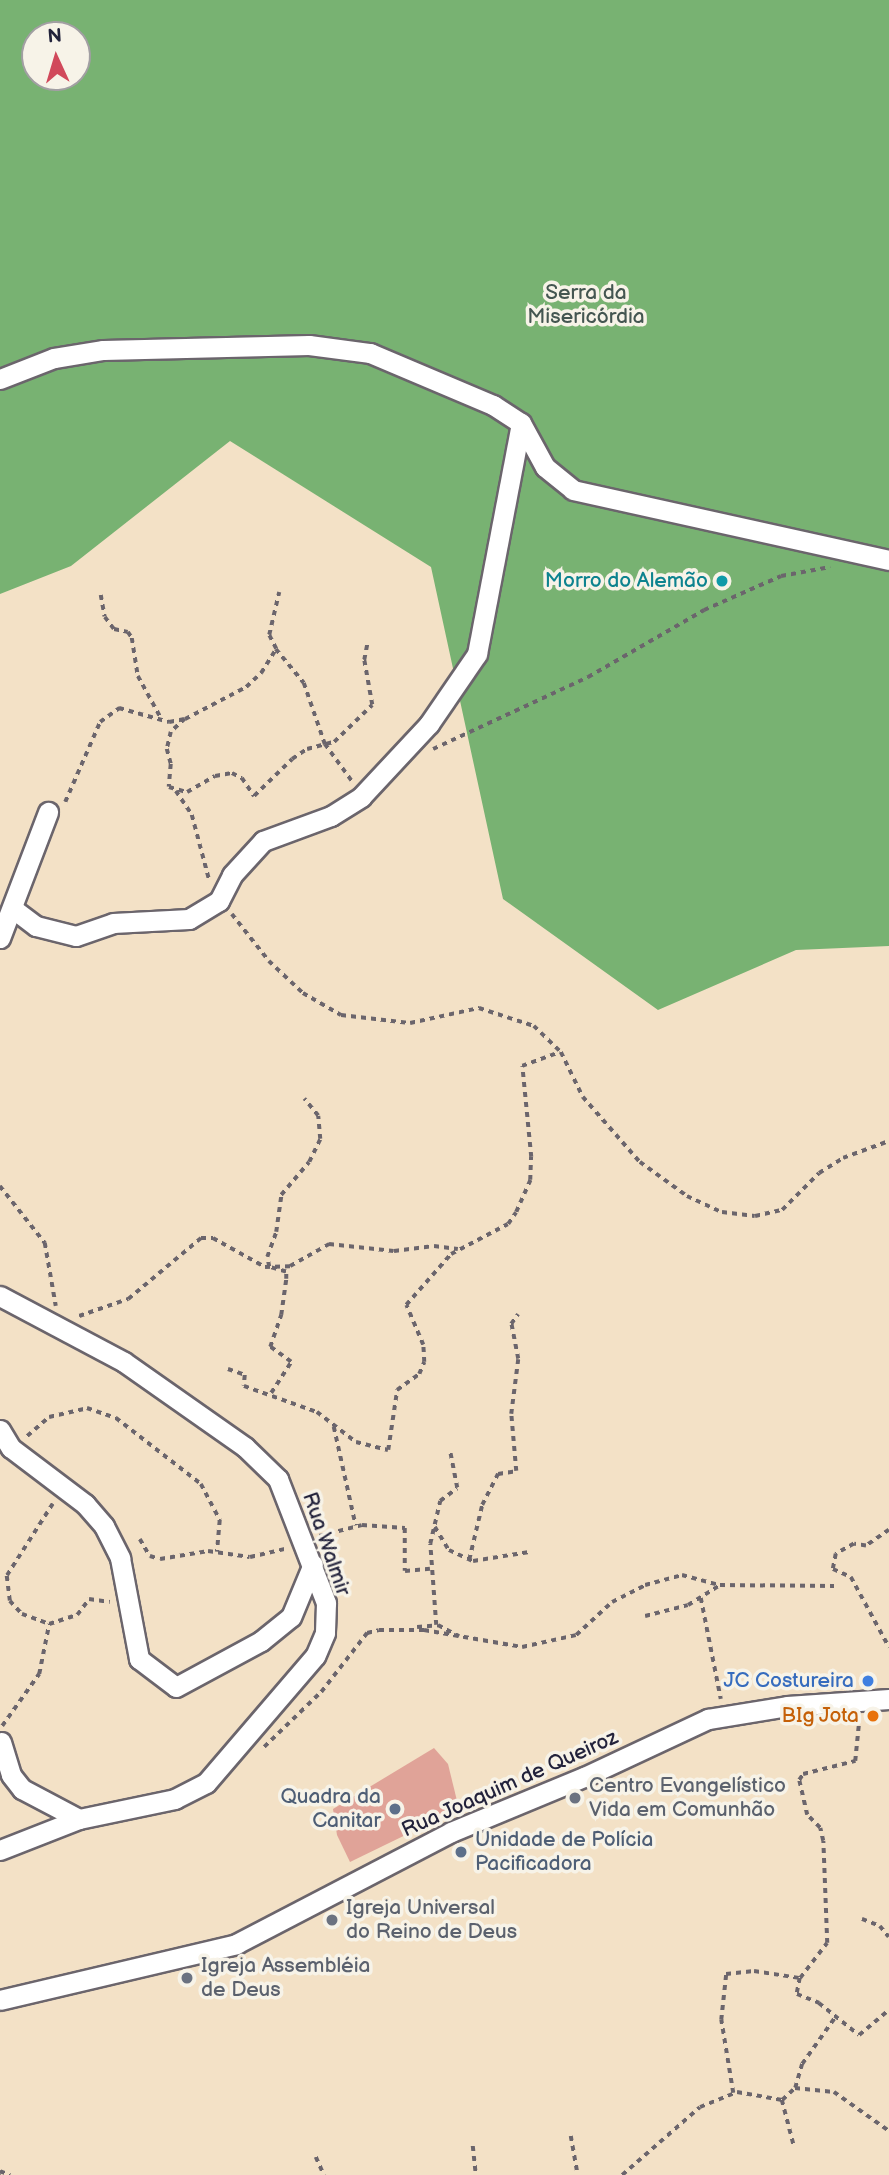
<!DOCTYPE html>
<meta charset="utf-8">
<style>
body{margin:0}
#map{position:relative;width:889px;height:2175px;overflow:hidden;background:#f3e1c6;font-family:"Balsamiq Sans",sans-serif}
div>[style]{position:absolute}
[style*='--x']{left:calc(var(--x)*1px);top:calc(var(--y)*1px);width:calc(var(--w)*1px);rotate:calc(var(--a)*1deg)}
.forest>*{inset:0;background:#78b272}
.building>*{inset:0;background:#e0a398}
.path>*{height:3.5px;margin-top:-1.75px;transform-origin:0;background:repeating-linear-gradient(90deg,#6b656c 0 5px,transparent 0 10px)}
.roads{filter:drop-shadow(2px 0 #6b656c) drop-shadow(-2px 0 #6b656c) drop-shadow(0 2px #6b656c) drop-shadow(0 -2px #6b656c)}
.minor>*{height:19px;margin:-9.5px;padding:0 9.5px;transform-origin:9.5px;border-radius:9.5px;background:#fff}
.dots>*{width:19px;height:19px;translate:-50% -50%;box-sizing:border-box;border:4px solid #f7f3e8;border-radius:50%}
span{translate:-50% -50%;white-space:nowrap;text-align:center;line-height:1.15;-webkit-text-stroke:7px #f7f3e8;paint-order:stroke}
.park-label{font-size:21px;color:#445651}
.culture-label{font-size:21px;color:#0d838f}
.right{translate:-100% -50%;text-align:right}
.street-label{font-size:21px;color:#22223b}
.shop-label{font-size:21px;color:#366cbe}
.food-label{font-size:21px;color:#c56008}
.worship-label{font-size:21px;color:#5b616d}
.left{translate:0 -50%;text-align:left}
.service-label{font-size:21px;color:#4e5e75}
.north{position:absolute;left:21px;top:21px;width:70px;height:70px;box-sizing:border-box;background:#f7f3e8;border:2px solid #a29fa3;border-radius:50%;rotate:356deg;font-size:19px;font-weight:700;line-height:28px;text-align:center;color:#22223b}
.north::after{content:'';display:block;margin:auto;width:24px;height:32px;background:#d1495b;clip-path:polygon(50% 0,100% 100%,50% 72%,0 100%)}
</style>
<div id="map">
<div class="forest">
<i style="clip-path:polygon(evenodd,0 0,889px 0,889px 946px,796px 950px,658px 1010px,503px 899px,431px 567px,230px 441px,71px 566px,0 594px,0 0,35px 35px,77px 35px,77px 77px,35px 77px,35px 35px)"></i>
</div>
<div class="building">
<i style="clip-path:polygon(434px 1748px,448px 1764px,459px 1809px,350px 1862px,337px 1835px,333px 1809px)"></i>
</div>
<div class="path">
<i style="--x:101;--y:595;--w:22;--a:80"></i>
<i style="--x:105;--y:617;--w:15;--a:53"></i>
<i style="--x:114;--y:629;--w:14;--a:12"></i>
<i style="--x:128;--y:632;--w:7;--a:56"></i>
<i style="--x:132;--y:638;--w:38;--a:81"></i>
<i style="--x:138;--y:676;--w:48;--a:61.3"></i>
<i style="--x:276;--y:649;--w:44;--a:50.5"></i>
<i style="--x:304;--y:683;--w:65;--a:71"></i>
<i style="--x:325;--y:744;--w:46;--a:53.9"></i>
<i style="--x:185;--y:719;--w:19;--a:137"></i>
<i style="--x:171;--y:732;--w:17;--a:103"></i>
<i style="--x:167;--y:749;--w:16;--a:75"></i>
<i style="--x:171;--y:764;--w:23;--a:95"></i>
<i style="--x:169;--y:787;--w:19;--a:16"></i>
<i style="--x:187;--y:792;--w:32;--a:-30"></i>
<i style="--x:215;--y:776;--w:17;--a:-10"></i>
<i style="--x:232;--y:773;--w:11;--a:27"></i>
<i style="--x:242;--y:778;--w:22;--a:56"></i>
<i style="--x:254;--y:796;--w:53;--a:-44.2"></i>
<i style="--x:292;--y:759;--w:18;--a:-34"></i>
<i style="--x:307;--y:749;--w:28;--a:-15"></i>
<i style="--x:334;--y:742;--w:53;--a:-44.2"></i>
<i style="--x:372;--y:705;--w:46;--a:-100.1"></i>
<i style="--x:364;--y:660;--w:16;--a:-79"></i>
<i style="--x:433;--y:749;--w:171;--a:-24.9"></i>
<i style="--x:588;--y:677;--w:134;--a:-30"></i>
<i style="--x:704;--y:610;--w:84;--a:-23.8"></i>
<i style="--x:781;--y:576;--w:50;--a:-10.4"></i>
<i style="--x:176;--y:791;--w:29;--a:56"></i>
<i style="--x:192;--y:815;--w:66;--a:75.1"></i>
<i style="--x:65;--y:802;--w:87;--a:-66.4"></i>
<i style="--x:100;--y:722;--w:24;--a:-36"></i>
<i style="--x:119;--y:708;--w:52;--a:15.6"></i>
<i style="--x:169;--y:722;--w:16;--a:-11"></i>
<i style="--x:185;--y:719;--w:69;--a:-27.7"></i>
<i style="--x:246;--y:687;--w:21;--a:-43"></i>
<i style="--x:261;--y:673;--w:28;--a:-58"></i>
<i style="--x:276;--y:649;--w:16;--a:-117"></i>
<i style="--x:269;--y:635;--w:44;--a:-76.9"></i>
<i style="--x:232;--y:914;--w:60;--a:51.8"></i>
<i style="--x:269;--y:961;--w:47;--a:43.3"></i>
<i style="--x:303;--y:993;--w:44;--a:30.1"></i>
<i style="--x:341;--y:1015;--w:69;--a:6.6"></i>
<i style="--x:410;--y:1023;--w:71;--a:-12.3"></i>
<i style="--x:479;--y:1008;--w:58;--a:18.1"></i>
<i style="--x:534;--y:1026;--w:37;--a:44"></i>
<i style="--x:561;--y:1052;--w:50;--a:63.9"></i>
<i style="--x:583;--y:1097;--w:86;--a:48.8"></i>
<i style="--x:640;--y:1162;--w:58;--a:35.9"></i>
<i style="--x:687;--y:1196;--w:38;--a:25"></i>
<i style="--x:722;--y:1212;--w:33;--a:7"></i>
<i style="--x:755;--y:1216;--w:28;--a:-13"></i>
<i style="--x:782;--y:1210;--w:52;--a:-45"></i>
<i style="--x:819;--y:1173;--w:28;--a:-32"></i>
<i style="--x:843;--y:1158;--w:49;--a:-20.3"></i>
<i style="--x:0;--y:1186;--w:73;--a:51.7"></i>
<i style="--x:45;--y:1243;--w:64;--a:80.1"></i>
<i style="--x:79;--y:1316;--w:52;--a:-19.1"></i>
<i style="--x:128;--y:1299;--w:95;--a:-39.9"></i>
<i style="--x:201;--y:1238;--w:12;--a:0"></i>
<i style="--x:213;--y:1238;--w:60;--a:29.1"></i>
<i style="--x:265;--y:1267;--w:25;--a:-2"></i>
<i style="--x:290;--y:1266;--w:45;--a:-29.4"></i>
<i style="--x:329;--y:1244;--w:65;--a:6.1"></i>
<i style="--x:394;--y:1251;--w:40;--a:-7.1"></i>
<i style="--x:434;--y:1246;--w:24;--a:7"></i>
<i style="--x:228;--y:1369;--w:18;--a:19"></i>
<i style="--x:245;--y:1375;--w:11;--a:95"></i>
<i style="--x:244;--y:1386;--w:77;--a:19.6"></i>
<i style="--x:317;--y:1412;--w:49;--a:37.6"></i>
<i style="--x:356;--y:1442;--w:33;--a:14"></i>
<i style="--x:388;--y:1450;--w:61;--a:-81.5"></i>
<i style="--x:397;--y:1390;--w:27;--a:-36"></i>
<i style="--x:419;--y:1374;--w:13;--a:-67"></i>
<i style="--x:424;--y:1362;--w:17;--a:-93"></i>
<i style="--x:423;--y:1345;--w:43;--a:-113"></i>
<i style="--x:406;--y:1305;--w:68;--a:-48.6"></i>
<i style="--x:451;--y:1254;--w:64;--a:-27.8"></i>
<i style="--x:508;--y:1224;--w:14;--a:-56"></i>
<i style="--x:516;--y:1212;--w:35;--a:-66"></i>
<i style="--x:530;--y:1180;--w:23;--a:-88"></i>
<i style="--x:531;--y:1157;--w:91;--a:-95.6"></i>
<i style="--x:522;--y:1066;--w:40;--a:-20.2"></i>
<i style="--x:271;--y:1393;--w:37;--a:-57"></i>
<i style="--x:291;--y:1362;--w:26;--a:-144"></i>
<i style="--x:270;--y:1347;--w:34;--a:-71"></i>
<i style="--x:281;--y:1315;--w:36;--a:-82"></i>
<i style="--x:286;--y:1279;--w:7;--a:-90"></i>
<i style="--x:286;--y:1272;--w:18;--a:-164"></i>
<i style="--x:269;--y:1267;--w:10;--a:-101"></i>
<i style="--x:267;--y:1257;--w:27;--a:-70"></i>
<i style="--x:276;--y:1232;--w:37;--a:-82"></i>
<i style="--x:281;--y:1195;--w:43;--a:-49.7"></i>
<i style="--x:309;--y:1162;--w:25;--a:-64"></i>
<i style="--x:320;--y:1139;--w:23;--a:-95"></i>
<i style="--x:318;--y:1116;--w:22;--a:-129"></i>
<i style="--x:334;--y:1427;--w:101;--a:77.5"></i>
<i style="--x:27;--y:1436;--w:29;--a:-41"></i>
<i style="--x:49;--y:1417;--w:39;--a:-13"></i>
<i style="--x:87;--y:1408;--w:31;--a:19"></i>
<i style="--x:116;--y:1418;--w:108;--a:37.8"></i>
<i style="--x:201;--y:1484;--w:41;--a:62.2"></i>
<i style="--x:220;--y:1520;--w:32;--a:95"></i>
<i style="--x:53;--y:1504;--w:85;--a:122.6"></i>
<i style="--x:7;--y:1576;--w:25;--a:83"></i>
<i style="--x:10;--y:1601;--w:18;--a:47"></i>
<i style="--x:22;--y:1614;--w:29;--a:20"></i>
<i style="--x:49;--y:1624;--w:29;--a:-18"></i>
<i style="--x:77;--y:1615;--w:20;--a:-53"></i>
<i style="--x:89;--y:1599;--w:21;--a:8"></i>
<i style="--x:435;--y:1527;--w:27;--a:59"></i>
<i style="--x:449;--y:1550;--w:26;--a:25"></i>
<i style="--x:473;--y:1561;--w:57;--a:-9.1"></i>
<i style="--x:889;--y:1530;--w:28;--a:145"></i>
<i style="--x:866;--y:1546;--w:12;--a:-171"></i>
<i style="--x:854;--y:1544;--w:21;--a:151"></i>
<i style="--x:836;--y:1554;--w:15;--a:101"></i>
<i style="--x:833;--y:1569;--w:20;--a:24"></i>
<i style="--x:851;--y:1577;--w:80;--a:61.5"></i>
<i style="--x:319;--y:1536;--w:44;--a:-14.3"></i>
<i style="--x:362;--y:1525;--w:43;--a:4"></i>
<i style="--x:405;--y:1528;--w:43;--a:90"></i>
<i style="--x:405;--y:1571;--w:25;--a:-5"></i>
<i style="--x:140;--y:1539;--w:20;--a:60"></i>
<i style="--x:150;--y:1556;--w:10;--a:17"></i>
<i style="--x:160;--y:1559;--w:49;--a:-9.5"></i>
<i style="--x:208;--y:1551;--w:42;--a:8.1"></i>
<i style="--x:250;--y:1557;--w:37;--a:-13"></i>
<i style="--x:469;--y:1560;--w:57;--a:-76.7"></i>
<i style="--x:482;--y:1505;--w:35;--a:-63"></i>
<i style="--x:498;--y:1474;--w:18;--a:-9"></i>
<i style="--x:516;--y:1471;--w:57;--a:-95"></i>
<i style="--x:511;--y:1414;--w:55;--a:-82.7"></i>
<i style="--x:518;--y:1359;--w:36;--a:-101"></i>
<i style="--x:511;--y:1324;--w:12;--a:-55"></i>
<i style="--x:701;--y:1598;--w:103;--a:78.8"></i>
<i style="--x:645;--y:1616;--w:44;--a:-14.3"></i>
<i style="--x:688;--y:1605;--w:38;--a:-32"></i>
<i style="--x:436;--y:1625;--w:81;--a:-94.2"></i>
<i style="--x:430;--y:1544;--w:44;--a:-76.9"></i>
<i style="--x:440;--y:1501;--w:21;--a:-37"></i>
<i style="--x:457;--y:1488;--w:38;--a:-101"></i>
<i style="--x:417;--y:1627;--w:21;--a:-5"></i>
<i style="--x:438;--y:1625;--w:24;--a:28"></i>
<i style="--x:2;--y:1726;--w:64;--a:-54.6"></i>
<i style="--x:39;--y:1674;--w:51;--a:-78.7"></i>
<i style="--x:264;--y:1747;--w:79;--a:-44"></i>
<i style="--x:321;--y:1692;--w:75;--a:-52.1"></i>
<i style="--x:367;--y:1633;--w:12;--a:-14"></i>
<i style="--x:379;--y:1630;--w:45;--a:0"></i>
<i style="--x:424;--y:1630;--w:99;--a:9.8"></i>
<i style="--x:522;--y:1647;--w:55;--a:-12.5"></i>
<i style="--x:576;--y:1635;--w:49;--a:-42.5"></i>
<i style="--x:612;--y:1602;--w:37;--a:-27"></i>
<i style="--x:645;--y:1585;--w:38;--a:-15"></i>
<i style="--x:682;--y:1575;--w:39;--a:15"></i>
<i style="--x:720;--y:1585;--w:114;--a:0.5"></i>
<i style="--x:862;--y:1919;--w:19;--a:21"></i>
<i style="--x:880;--y:1926;--w:14;--a:51"></i>
<i style="--x:800;--y:1978;--w:16;--a:101"></i>
<i style="--x:797;--y:1994;--w:24;--a:22"></i>
<i style="--x:819;--y:2003;--w:51;--a:38.7"></i>
<i style="--x:859;--y:2035;--w:39;--a:-40"></i>
<i style="--x:795;--y:2088;--w:25;--a:-74"></i>
<i style="--x:802;--y:2064;--w:59;--a:-54.7"></i>
<i style="--x:733;--y:2093;--w:74;--a:-99.3"></i>
<i style="--x:721;--y:2020;--w:46;--a:-83.8"></i>
<i style="--x:726;--y:1974;--w:28;--a:-6"></i>
<i style="--x:754;--y:1971;--w:47;--a:8.7"></i>
<i style="--x:800;--y:1978;--w:44;--a:-52.4"></i>
<i style="--x:827;--y:1943;--w:102;--a:-92.2"></i>
<i style="--x:823;--y:1841;--w:13;--a:-103"></i>
<i style="--x:820;--y:1828;--w:18;--a:-135"></i>
<i style="--x:807;--y:1815;--w:36;--a:-103"></i>
<i style="--x:799;--y:1780;--w:7;--a:-56"></i>
<i style="--x:803;--y:1774;--w:54;--a:-14"></i>
<i style="--x:855;--y:1761;--w:40;--a:-84.3"></i>
<i style="--x:782;--y:2100;--w:18;--a:-43"></i>
<i style="--x:795;--y:2088;--w:39;--a:6"></i>
<i style="--x:834;--y:2092;--w:67;--a:35.3"></i>
<i style="--x:571;--y:2136;--w:40;--a:80"></i>
<i style="--x:473;--y:2146;--w:29;--a:84"></i>
<i style="--x:316;--y:2157;--w:20;--a:66"></i>
<i style="--x:0;--y:2171;--w:11;--a:22"></i>
<i style="--x:0;--y:2174;--w:1;--a:45"></i>
<i style="--x:622;--y:2175;--w:103;--a:-41.1"></i>
<i style="--x:700;--y:2107;--w:40;--a:-22"></i>
<i style="--x:737;--y:2092;--w:46;--a:10.1"></i>
<i style="--x:782;--y:2100;--w:48;--a:75.4"></i>
</div>
<div class="roads">
<div class="minor">
<i style="--x:0;--y:379;--w:58;--a:-21.3"></i>
<i style="--x:54;--y:358;--w:50;--a:-9.3"></i>
<i style="--x:103;--y:350;--w:206;--a:-1.4"></i>
<i style="--x:309;--y:345;--w:62;--a:7.5"></i>
<i style="--x:370;--y:353;--w:134;--a:22.9"></i>
<i style="--x:493;--y:405;--w:33;--a:33"></i>
<i style="--x:521;--y:423;--w:50;--a:61.4"></i>
<i style="--x:545;--y:467;--w:36;--a:39"></i>
<i style="--x:573;--y:490;--w:324;--a:12.5"></i>
<i style="--x:12;--y:908;--w:30;--a:37"></i>
<i style="--x:36;--y:926;--w:41;--a:14"></i>
<i style="--x:76;--y:936;--w:39;--a:-19"></i>
<i style="--x:113;--y:923;--w:76;--a:-3"></i>
<i style="--x:189;--y:919;--w:35;--a:-31"></i>
<i style="--x:219;--y:901;--w:29;--a:-63"></i>
<i style="--x:232;--y:875;--w:46;--a:-47.6"></i>
<i style="--x:263;--y:841;--w:72;--a:-20.2"></i>
<i style="--x:331;--y:816;--w:36;--a:-32"></i>
<i style="--x:361;--y:797;--w:100;--a:-47"></i>
<i style="--x:429;--y:724;--w:85;--a:-55.6"></i>
<i style="--x:477;--y:654;--w:235;--a:-79.2"></i>
<i style="--x:0;--y:938;--w:135;--a:-69.1"></i>
<i style="--x:0;--y:1296;--w:140;--a:28"></i>
<i style="--x:124;--y:1362;--w:148;--a:35.1"></i>
<i style="--x:245;--y:1447;--w:46;--a:44.1"></i>
<i style="--x:278;--y:1479;--w:133;--a:68.8"></i>
<i style="--x:326;--y:1603;--w:30;--a:92"></i>
<i style="--x:325;--y:1633;--w:25;--a:113"></i>
<i style="--x:315;--y:1656;--w:167;--a:130.6"></i>
<i style="--x:206;--y:1783;--w:35;--a:153"></i>
<i style="--x:175;--y:1799;--w:98;--a:168.2"></i>
<i style="--x:79;--y:1819;--w:85;--a:158.6"></i>
<i style="--x:0;--y:1430;--w:21;--a:59"></i>
<i style="--x:11;--y:1448;--w:93;--a:37.1"></i>
<i style="--x:85;--y:1504;--w:29;--a:49"></i>
<i style="--x:104;--y:1526;--w:36;--a:63"></i>
<i style="--x:120;--y:1558;--w:103;--a:79.3"></i>
<i style="--x:139;--y:1659;--w:46;--a:37.1"></i>
<i style="--x:176;--y:1687;--w:97;--a:-28.4"></i>
<i style="--x:261;--y:1641;--w:38;--a:-39"></i>
<i style="--x:291;--y:1617;--w:57;--a:-67.5"></i>
<i style="--x:1;--y:1742;--w:34;--a:73"></i>
<i style="--x:11;--y:1775;--w:18;--a:52"></i>
<i style="--x:22;--y:1789;--w:64;--a:27.8"></i>
<i style="--x:0;--y:2000;--w:243;--a:-13.3"></i>
<i style="--x:236;--y:1944;--w:242;--a:-27.5"></i>
<i style="--x:451;--y:1832;--w:144;--a:-22.5"></i>
<i style="--x:584;--y:1777;--w:137;--a:-25.1"></i>
<i style="--x:708;--y:1719;--w:80;--a:-9.3"></i>
<i style="--x:787;--y:1706;--w:102;--a:-3.9"></i>
</div>
</div>
<div class="dots">
<i style="left:722px;top:581px;background:#0f9aa8"></i>
<i style="left:868px;top:1681px;background:#3f7fe0"></i>
<i style="left:873px;top:1716px;background:#e8710a"></i>
<i style="left:575px;top:1798px;background:#6b7280"></i>
<i style="left:395px;top:1809px;background:#5c6f8a"></i>
<i style="left:461px;top:1852px;background:#5c6f8a"></i>
<i style="left:332px;top:1920px;background:#6b7280"></i>
<i style="left:187px;top:1978px;background:#6b7280"></i>
</div>
<div class="park-label">
<span style="left:586px;top:305px">Serra da<br>Misericórdia</span>
</div>
<div class="culture-label">
<span class="right" style="left:708px;top:581px">Morro do Alemão</span>
</div>
<div class="street-label">
<span style="left:326px;top:1544px;rotate:71deg">Rua Walmir</span>
<span style="left:510px;top:1784px;rotate:-24deg">Rua Joaquim de Queiroz</span>
</div>
<div class="shop-label">
<span class="right" style="left:854px;top:1681px">JC Costureira</span>
</div>
<div class="food-label">
<span class="right" style="left:859px;top:1716px">BIg Jota</span>
</div>
<div class="worship-label">
<span class="left" style="left:589px;top:1798px">Centro Evangelístico<br>Vida em Comunhão</span>
<span class="left" style="left:346px;top:1920px">Igreja Universal<br>do Reino de Deus</span>
<span class="left" style="left:201px;top:1978px">Igreja Assembléia<br>de Deus</span>
</div>
<div class="service-label">
<span class="right" style="left:381px;top:1809px">Quadra da<br>Canitar</span>
<span class="left" style="left:475px;top:1852px">Unidade de Polícia<br>Pacificadora</span>
</div>
<div class="north">N</div>
</div>
